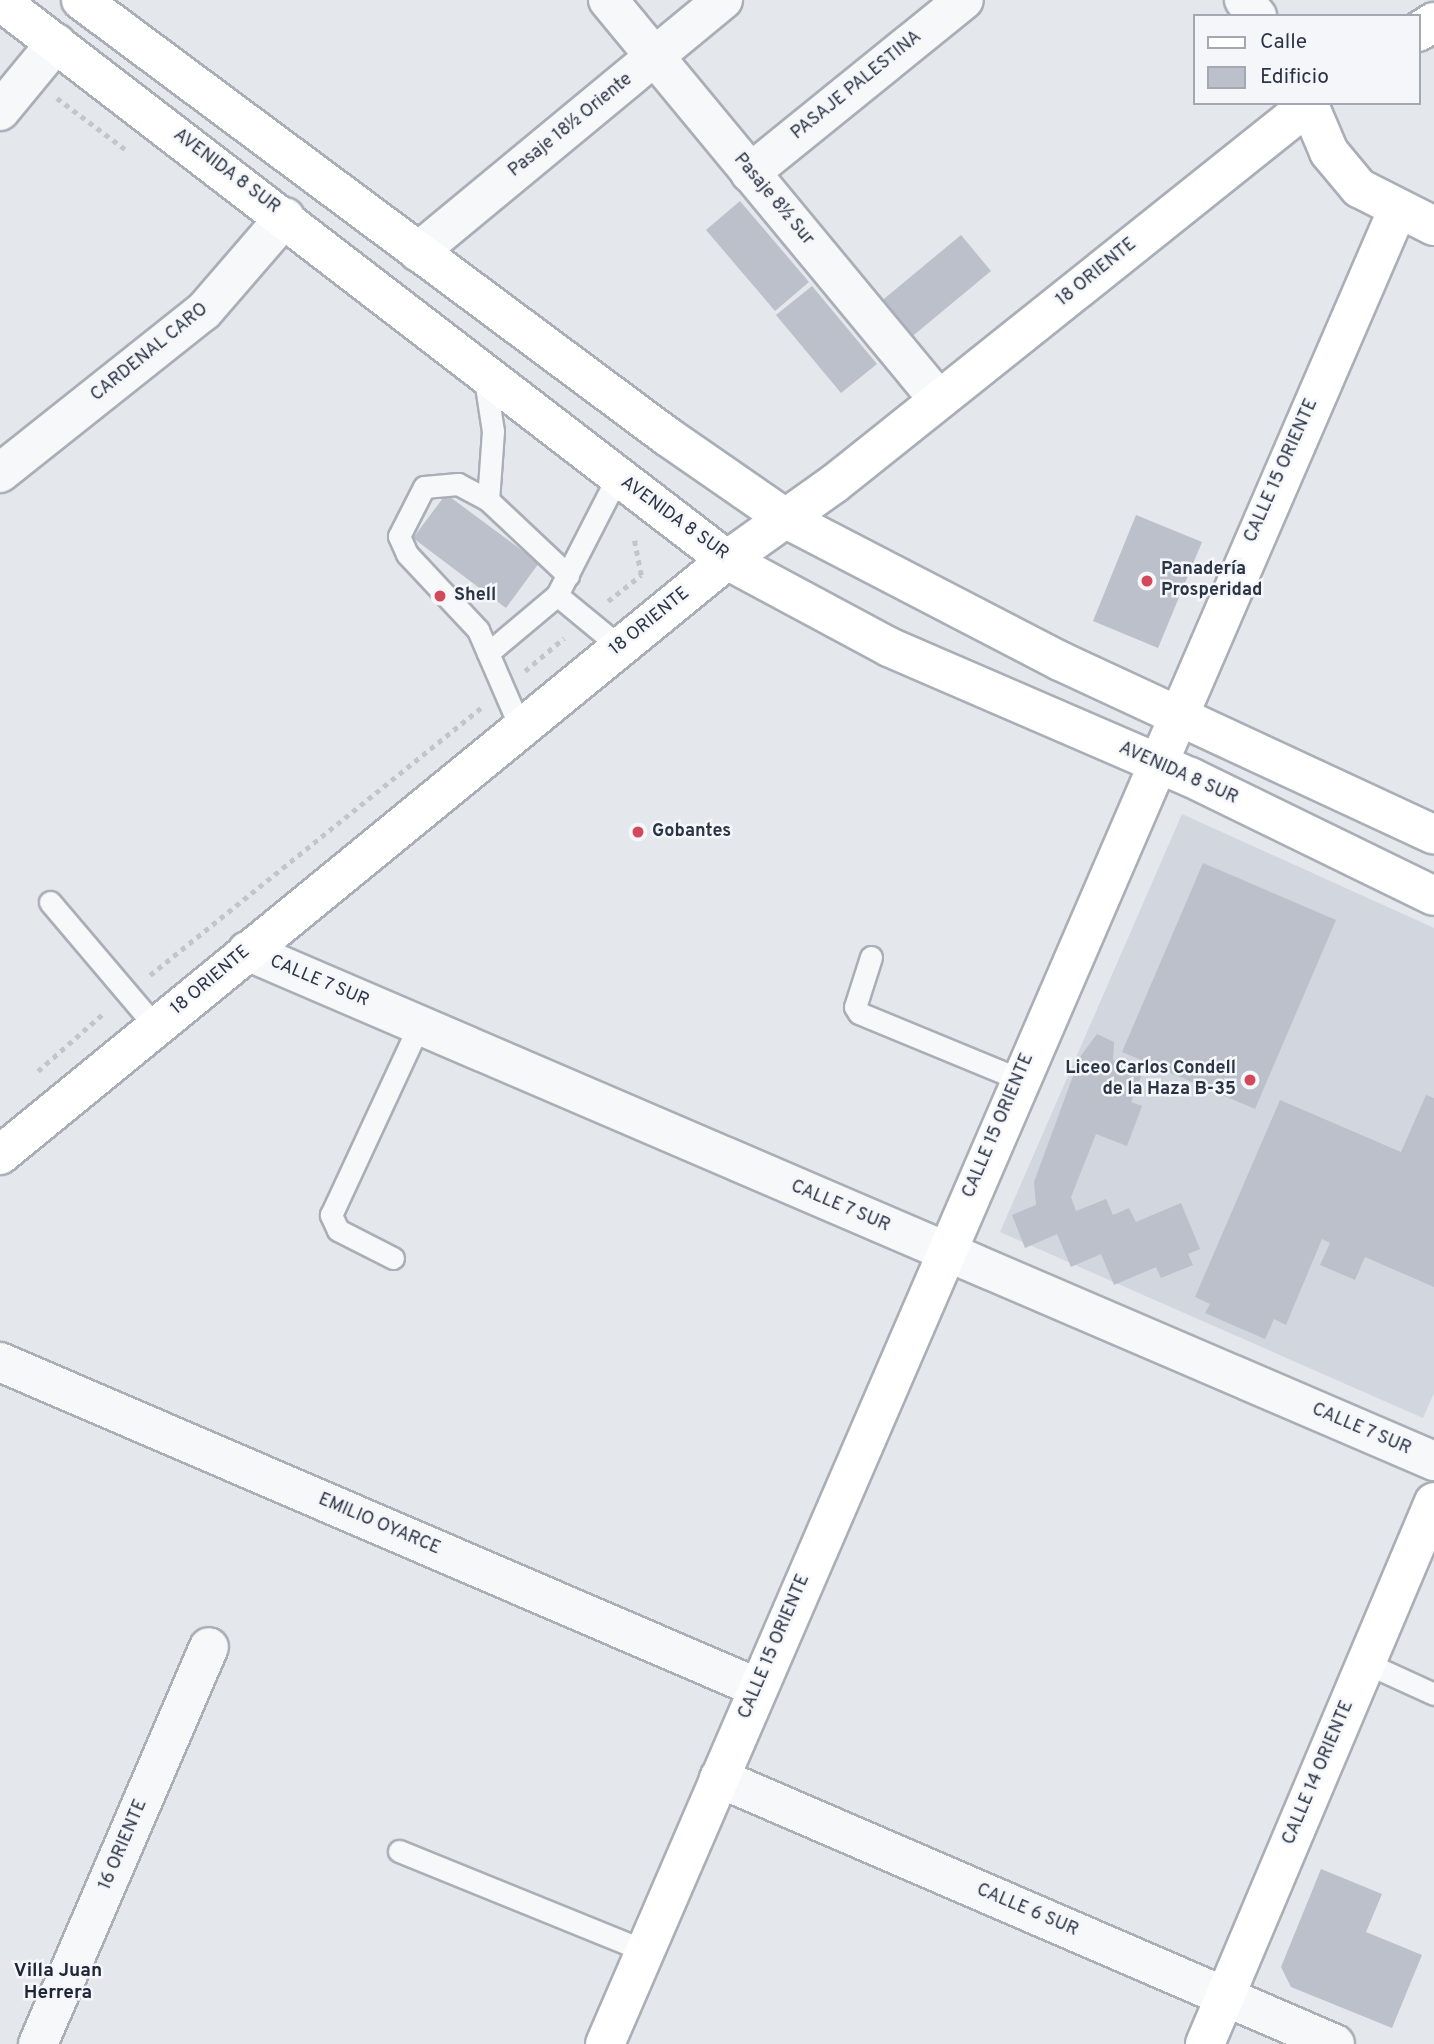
<!DOCTYPE html>
<meta charset="utf-8">
<style>
body{margin:0}
#map{position:relative;width:1434px;height:2044px;overflow:hidden;background:#e4e7ec;font-family:Overpass,sans-serif}
div>[style]{position:absolute}
[style*='--x']{left:calc(var(--x)*1px);top:calc(var(--y)*1px);width:calc(var(--w)*1px);rotate:calc(var(--a)*1deg)}
.built>*{inset:0;background:#d2d6de}
.building>*{inset:0;background:#bbc0ca}
.path>*{height:4.5px;margin-top:-2.25px;transform-origin:0;background:repeating-linear-gradient(90deg,#c2c5cb 0 5px,transparent 0 10px)}
.roads{filter:drop-shadow(2px 0 #a9aeb7) drop-shadow(-2px 0 #a9aeb7) drop-shadow(0 2px #a9aeb7) drop-shadow(0 -2px #a9aeb7)}
.lane>*{height:21px;margin:-10.5px;padding:0 10.5px;transform-origin:10.5px;border-radius:10.5px;background:#f7f8fa}
.street>*{height:38px;margin:-19px;padding:0 19px;transform-origin:19px;border-radius:19px;background:#f7f8fa}
.secondary>*{height:38px;margin:-19px;padding:0 19px;transform-origin:19px;border-radius:19px;background:#fff}
.primary>*{height:38px;margin:-19px;padding:0 19px;transform-origin:19px;border-radius:19px;background:#fff}
.dots>*{width:19px;height:19px;translate:-50% -50%;box-sizing:border-box;border:4px solid #f4f6f9;border-radius:50%}
span{translate:-50% -50%;white-space:nowrap;text-align:center;line-height:1.15;-webkit-text-stroke:5px #f4f6f9;paint-order:stroke}
.street-label{font-size:18px;color:#2b3445}
.poi-label{font-size:18px;color:#2b3445;font-weight:700}
.left{translate:0 -50%;text-align:left}
.right{translate:-100% -50%;text-align:right}
.neighbourhood-label{font-size:19px;color:#1d2536;font-weight:700}
.legend{position:absolute;left:1193px;top:14px;width:228px;height:91px;box-sizing:border-box;background:#f4f6f9;border:2px solid #a4a8b1;margin:0;padding:9px 12px;list-style:none;font-size:21px;color:#2b3445}
.legend li{display:flex;align-items:center;gap:14px;height:35px}
.legend b{width:35px;border:2px solid #a4a8b1}
</style>
<div id="map">
<div class="built">
<i style="clip-path:polygon(1182px 814px,1434px 928px,1434px 1393px,1423px 1418px,1000px 1232px)"></i>
</div>
<div class="building">
<i style="clip-path:polygon(740px 201px,809px 282px,775px 311px,706px 230px)"></i>
<i style="clip-path:polygon(961px 235px,991px 271px,909px 339px,879px 303px)"></i>
<i style="clip-path:polygon(812px 286px,877px 364px,841px 393px,776px 315px)"></i>
<i style="clip-path:polygon(446px 494px,539px 563px,506px 608px,413px 538px)"></i>
<i style="clip-path:polygon(1136px 515px,1202px 542px,1158px 648px,1093px 621px)"></i>
<i style="clip-path:polygon(1203px 863px,1336px 920px,1255px 1109px,1122px 1052px)"></i>
<i style="clip-path:polygon(1097px 1034px,1114px 1042px,1113px 1060px,1143px 1072px,1131px 1102px,1142px 1106px,1127px 1146px,1096px 1134px,1071px 1197px,1076px 1211px,1106px 1199px,1113px 1215px,1129px 1208px,1136px 1222px,1181px 1203px,1200px 1249px,1188px 1254px,1193px 1265px,1161px 1278px,1156px 1267px,1114px 1285px,1101px 1254px,1071px 1267px,1057px 1234px,1025px 1248px,1012px 1215px,1036px 1205px,1034px 1182px,1080px 1057px)"></i>
<i style="clip-path:polygon(1426px 1095px,1434px 1098px,1434px 1287px,1365px 1257px,1355px 1280px,1320px 1265px,1330px 1243px,1322px 1239px,1286px 1325px,1274px 1319px,1265px 1339px,1205px 1313px,1210px 1304px,1195px 1297px,1280px 1100px,1401px 1152px)"></i>
<i style="clip-path:polygon(1321px 1869px,1382px 1894px,1366px 1932px,1422px 1955px,1392px 2028px,1291px 1987px,1281px 1967px)"></i>
</div>
<div class="path">
<i style="--x:57;--y:98;--w:85;--a:36.9"></i>
<i style="--x:608;--y:601;--w:42;--a:-38.2"></i>
<i style="--x:641;--y:575;--w:36;--a:-101"></i>
<i style="--x:525;--y:671;--w:51;--a:-40.2"></i>
<i style="--x:150;--y:975;--w:425;--a:-38.9"></i>
<i style="--x:38;--y:1071;--w:89;--a:-41.4"></i>
</div>
<div class="roads">
<div class="lane">
<i style="--x:484;--y:373;--w:59;--a:81.2"></i>
<i style="--x:493;--y:431;--w:69;--a:94.1"></i>
<i style="--x:488;--y:500;--w:34;--a:-152"></i>
<i style="--x:458;--y:484;--w:34;--a:175"></i>
<i style="--x:424;--y:487;--w:55;--a:117"></i>
<i style="--x:399;--y:536;--w:20;--a:66"></i>
<i style="--x:407;--y:554;--w:104;--a:46.9"></i>
<i style="--x:478;--y:630;--w:106;--a:66.6"></i>
<i style="--x:488;--y:500;--w:110;--a:43.2"></i>
<i style="--x:557;--y:595;--w:131;--a:-62.9"></i>
<i style="--x:488;--y:653;--w:90;--a:-40"></i>
<i style="--x:557;--y:595;--w:82;--a:39.5"></i>
<i style="--x:50;--y:902;--w:164;--a:49.7"></i>
<i style="--x:871;--y:957;--w:52;--a:107.7"></i>
<i style="--x:855;--y:1007;--w:7;--a:56"></i>
<i style="--x:859;--y:1013;--w:173;--a:22.4"></i>
<i style="--x:393;--y:1258;--w:62;--a:-153"></i>
<i style="--x:338;--y:1230;--w:17;--a:-115"></i>
<i style="--x:331;--y:1215;--w:209;--a:-65.1"></i>
<i style="--x:1366;--y:1663;--w:75;--a:24.5"></i>
<i style="--x:399;--y:1851;--w:266;--a:22.1"></i>
</div>
<div class="street">
<i style="--x:608;--y:0;--w:518;--a:50.41"></i>
<i style="--x:1244;--y:0;--w:21;--a:51"></i>
<i style="--x:0;--y:111;--w:88;--a:-50.5"></i>
<i style="--x:750;--y:173;--w:275;--a:-39"></i>
<i style="--x:418;--y:252;--w:396;--a:-39.6"></i>
<i style="--x:0;--y:473;--w:260;--a:-38.5"></i>
<i style="--x:204;--y:311;--w:124;--a:-49.2"></i>
<i style="--x:247;--y:951;--w:1292;--a:23.25"></i>
<i style="--x:0;--y:1362;--w:825;--a:23.27"></i>
<i style="--x:719;--y:1778;--w:671;--a:23.36"></i>
<i style="--x:38;--y:2044;--w:432;--a:-66.7"></i>
</div>
<div class="secondary">
<i style="--x:1418;--y:32;--w:19;--a:-32"></i>
<i style="--x:1309;--y:105;--w:51;--a:66.9"></i>
<i style="--x:1329;--y:152;--w:47;--a:50.2"></i>
<i style="--x:1359;--y:188;--w:84;--a:26.9"></i>
<i style="--x:0;--y:1155;--w:939;--a:-39.3"></i>
<i style="--x:727;--y:560;--w:131;--a:-35.4"></i>
<i style="--x:834;--y:484;--w:610;--a:-38.62"></i>
<i style="--x:605;--y:2044;--w:1997;--a:-66.63"></i>
<i style="--x:1205;--y:2044;--w:588;--a:-67.1"></i>
</div>
<div class="primary">
<i style="--x:81;--y:0;--w:732;--a:36.67"></i>
<i style="--x:668;--y:437;--w:146;--a:34.7"></i>
<i style="--x:788;--y:520;--w:306;--a:27.4"></i>
<i style="--x:1060;--y:661;--w:412;--a:24.9"></i>
<i style="--x:0;--y:1;--w:917;--a:37.56"></i>
<i style="--x:727;--y:560;--w:184;--a:28.2"></i>
<i style="--x:889;--y:647;--w:328;--a:23.4"></i>
<i style="--x:1190;--y:777;--w:271;--a:26"></i>
</div>
</div>
<div class="dots">
<i style="left:1147px;top:581px;background:#d1495b"></i>
<i style="left:440px;top:596px;background:#d1495b"></i>
<i style="left:638px;top:832px;background:#d1495b"></i>
<i style="left:1250px;top:1080px;background:#d1495b"></i>
</div>
<div class="street-label">
<span style="left:857px;top:86px;rotate:-39deg">PASAJE PALESTINA</span>
<span style="left:571px;top:126px;rotate:-39deg">Pasaje 18½ Oriente</span>
<span style="left:226px;top:172px;rotate:37deg">AVENIDA 8 SUR</span>
<span style="left:773px;top:200px;rotate:50deg">Pasaje 8½ Sur</span>
<span style="left:1097px;top:273px;rotate:-39deg">18 ORIENTE</span>
<span style="left:150px;top:353px;rotate:-39deg">CARDENAL CARO</span>
<span style="left:1282px;top:471px;rotate:-66deg">CALLE 15 ORIENTE</span>
<span style="left:674px;top:519px;rotate:36deg">AVENIDA 8 SUR</span>
<span style="left:650px;top:622px;rotate:-39deg">18 ORIENTE</span>
<span style="left:1178px;top:774px;rotate:24deg">AVENIDA 8 SUR</span>
<span style="left:211px;top:981px;rotate:-40deg">18 ORIENTE</span>
<span style="left:319px;top:982px;rotate:23deg">CALLE 7 SUR</span>
<span style="left:999px;top:1126px;rotate:-67deg">CALLE 15 ORIENTE</span>
<span style="left:840px;top:1207px;rotate:23deg">CALLE 7 SUR</span>
<span style="left:1361px;top:1430px;rotate:23deg">CALLE 7 SUR</span>
<span style="left:379px;top:1525px;rotate:23deg">EMILIO OYARCE</span>
<span style="left:775px;top:1647px;rotate:-67deg">CALLE 15 ORIENTE</span>
<span style="left:1319px;top:1773px;rotate:-67deg">CALLE 14 ORIENTE</span>
<span style="left:124px;top:1845px;rotate:-67deg">16 ORIENTE</span>
<span style="left:1027px;top:1911px;rotate:23deg">CALLE 6 SUR</span>
</div>
<div class="poi-label">
<span class="left" style="left:1161px;top:581px">Panadería<br>Prosperidad</span>
<span class="left" style="left:454px;top:596px">Shell</span>
<span class="left" style="left:652px;top:832px">Gobantes</span>
<span class="right" style="left:1236px;top:1080px">Liceo Carlos Condell<br>de la Haza B-35</span>
</div>
<div class="neighbourhood-label">
<span style="left:58px;top:1983px">Villa Juan<br>Herrera</span>
</div>
<ul class="legend">
<li><b style="height:9px;background:#fff"></b>Calle</li>
<li><b style="height:19px;background:#bbc0ca"></b>Edificio</li>
</ul>
</div>
